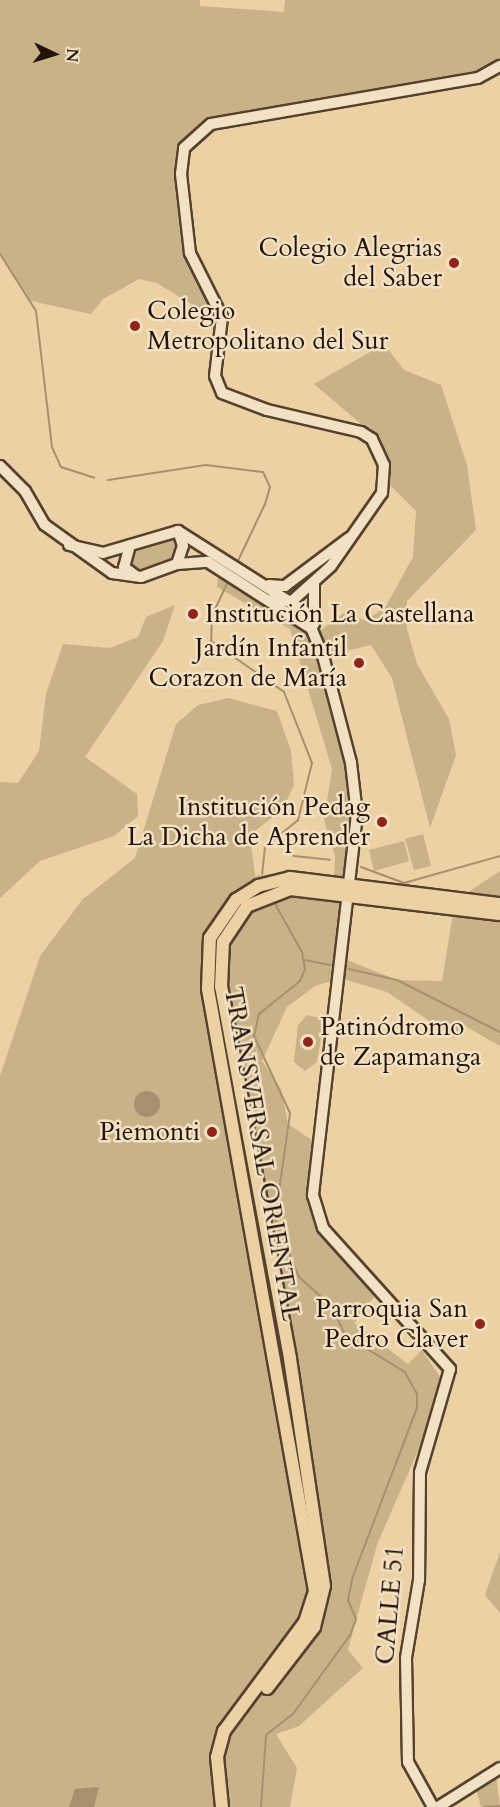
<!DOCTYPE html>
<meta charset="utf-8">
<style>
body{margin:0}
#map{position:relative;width:500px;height:1807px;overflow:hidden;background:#ebd1a3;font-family:Cardo,serif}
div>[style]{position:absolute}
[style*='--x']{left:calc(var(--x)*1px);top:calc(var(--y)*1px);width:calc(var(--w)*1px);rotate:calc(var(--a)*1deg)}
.green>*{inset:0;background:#c9b188}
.water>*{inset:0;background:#a7906e}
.round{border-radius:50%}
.stream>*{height:2px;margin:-1px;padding:0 1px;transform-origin:1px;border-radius:1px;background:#a7906e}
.roads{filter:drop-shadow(2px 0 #55422e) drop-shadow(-2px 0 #55422e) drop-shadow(0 2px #55422e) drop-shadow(0 -2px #55422e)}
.minor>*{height:10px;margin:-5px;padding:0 5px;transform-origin:5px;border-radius:5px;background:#f2e1c3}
.major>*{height:12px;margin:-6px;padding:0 6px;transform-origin:6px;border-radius:6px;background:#ebd1a3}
.dots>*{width:16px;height:16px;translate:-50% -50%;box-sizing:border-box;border:3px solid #f2e1c3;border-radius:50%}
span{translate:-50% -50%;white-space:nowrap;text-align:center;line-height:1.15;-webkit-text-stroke:5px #f2e1c3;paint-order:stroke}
.poi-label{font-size:26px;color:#231307}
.right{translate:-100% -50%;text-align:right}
.left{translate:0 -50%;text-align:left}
.street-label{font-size:26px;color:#231307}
.north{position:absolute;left:24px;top:24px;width:60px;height:60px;-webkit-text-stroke:4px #f2e1c3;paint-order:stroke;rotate:94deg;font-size:16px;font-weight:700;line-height:24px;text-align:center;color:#231307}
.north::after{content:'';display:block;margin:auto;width:21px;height:27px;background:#231307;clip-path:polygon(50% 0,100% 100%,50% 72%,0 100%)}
</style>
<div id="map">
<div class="green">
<i style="clip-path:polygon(0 0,200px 0,200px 6px,284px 12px,285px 0,500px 0,500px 66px,220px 122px,184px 148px,187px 239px,217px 303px,201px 310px,157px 283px,139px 279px,103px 299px,91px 314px,31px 301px,0 254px)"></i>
<i style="clip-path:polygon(384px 344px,404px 370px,441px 385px,467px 465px,476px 530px,407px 601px,407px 629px,417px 664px,449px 719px,456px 755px,430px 828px,392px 678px,371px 645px,324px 656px,356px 785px,342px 958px,397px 980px,442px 981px,455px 901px,500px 871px,500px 1046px,465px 1026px,454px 1038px,387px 992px,340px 978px,315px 986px,287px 1007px,262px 1061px,281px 1089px,288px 1124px,316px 1143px,316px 1232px,377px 1293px,354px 1323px,408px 1364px,422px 1350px,440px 1377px,439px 1403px,378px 1542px,361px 1602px,348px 1650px,363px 1668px,299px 1726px,276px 1734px,297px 1768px,290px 1807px,0 1807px,0 1076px,40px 956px,83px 899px,135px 858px,176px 724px,198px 705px,228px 698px,277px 711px,291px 751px,294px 785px,283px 809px,250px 835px,255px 876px,297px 871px,334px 877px,335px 856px,324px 820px,332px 769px,290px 629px,217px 587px,219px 567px,317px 633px,345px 612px,366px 621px,386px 606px,413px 557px,416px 511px,385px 480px,374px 435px,314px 384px)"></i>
<i style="clip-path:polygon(173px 534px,178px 555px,173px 562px,141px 573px,128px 564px,131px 548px)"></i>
<i style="clip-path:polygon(175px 605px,163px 641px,85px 757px,137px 794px,138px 816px,114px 836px,40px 861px,0 898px,0 782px,18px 783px,39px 751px,46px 694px,63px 644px,110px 648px,138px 637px,146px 617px)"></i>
<i style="clip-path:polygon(423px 834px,431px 866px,414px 870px,405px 839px)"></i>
<i style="clip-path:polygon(404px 841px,409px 861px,374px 871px,369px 850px)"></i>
<i style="clip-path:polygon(307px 1015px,320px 1018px,323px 1026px,317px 1062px,305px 1071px,294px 1062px,298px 1025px)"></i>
<i style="clip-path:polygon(500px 1552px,500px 1613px,485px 1595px)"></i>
<i style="clip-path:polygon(496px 1776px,500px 1807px,481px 1807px,476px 1788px)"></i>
</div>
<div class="water">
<i class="round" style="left:134px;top:1091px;width:26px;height:26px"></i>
<i style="clip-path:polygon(99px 1787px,94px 1807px,69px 1807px,75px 1789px)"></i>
</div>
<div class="stream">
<i style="--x:0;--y:254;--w:67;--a:57.7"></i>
<i style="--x:36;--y:311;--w:137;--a:83.3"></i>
<i style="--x:52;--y:447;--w:22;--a:66"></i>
<i style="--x:61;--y:467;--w:35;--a:18"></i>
<i style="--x:108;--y:480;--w:99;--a:-8.7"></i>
<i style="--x:206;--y:465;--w:57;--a:7"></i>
<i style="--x:263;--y:472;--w:17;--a:65"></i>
<i style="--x:270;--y:487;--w:18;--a:106"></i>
<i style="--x:265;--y:504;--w:65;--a:115.4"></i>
<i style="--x:229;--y:579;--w:41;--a:114.7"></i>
<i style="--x:212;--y:616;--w:25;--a:92"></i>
<i style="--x:211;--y:641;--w:89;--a:34.9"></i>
<i style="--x:284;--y:692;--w:76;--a:68.5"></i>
<i style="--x:312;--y:763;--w:59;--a:103.8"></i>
<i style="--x:298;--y:820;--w:43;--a:140.7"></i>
<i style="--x:265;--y:847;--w:27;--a:96"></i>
<i style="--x:278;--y:835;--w:26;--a:53"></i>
<i style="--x:294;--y:856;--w:36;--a:6"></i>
<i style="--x:361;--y:867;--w:46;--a:20.4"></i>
<i style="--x:404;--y:883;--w:100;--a:-15.7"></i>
<i style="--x:305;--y:960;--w:26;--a:11"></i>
<i style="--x:349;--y:969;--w:49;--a:12.9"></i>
<i style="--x:397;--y:980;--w:115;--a:26.8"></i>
<i style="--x:261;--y:1807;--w:72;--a:-86"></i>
<i style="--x:266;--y:1735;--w:34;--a:-38"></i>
<i style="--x:293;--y:1714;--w:97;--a:-54.2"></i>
<i style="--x:350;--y:1635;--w:17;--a:-69"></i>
<i style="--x:356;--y:1619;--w:21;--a:-113"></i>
<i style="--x:348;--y:1600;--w:21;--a:-79"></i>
<i style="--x:352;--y:1579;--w:183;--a:-69.2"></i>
<i style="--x:417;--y:1408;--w:14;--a:-90"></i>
<i style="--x:417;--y:1394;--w:25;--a:-119"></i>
<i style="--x:405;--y:1372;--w:69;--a:-148.6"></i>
<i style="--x:346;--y:1336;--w:35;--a:-117"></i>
<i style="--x:330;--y:1305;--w:42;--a:-137.9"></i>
<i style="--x:299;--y:1277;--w:63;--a:-112.5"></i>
<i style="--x:275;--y:1219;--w:107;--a:-81.9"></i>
<i style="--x:290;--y:1113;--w:85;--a:-115.1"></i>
<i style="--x:254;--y:1036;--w:23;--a:-77"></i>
<i style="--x:259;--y:1014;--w:53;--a:-38.8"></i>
<i style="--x:300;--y:981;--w:13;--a:-67"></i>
<i style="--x:305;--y:969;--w:17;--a:-100"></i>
<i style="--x:302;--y:952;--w:57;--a:-119.2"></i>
<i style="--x:484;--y:1807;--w:16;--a:-4"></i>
</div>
<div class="roads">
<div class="minor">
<i style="--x:0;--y:466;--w:35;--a:45"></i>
<i style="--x:25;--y:491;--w:39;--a:60"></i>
<i style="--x:45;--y:525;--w:82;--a:35.6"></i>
<i style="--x:112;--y:573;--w:29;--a:8"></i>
<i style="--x:141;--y:577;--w:38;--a:-20"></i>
<i style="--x:177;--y:564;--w:31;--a:-4"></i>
<i style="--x:208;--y:562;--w:124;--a:32.8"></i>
<i style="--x:69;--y:545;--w:35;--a:13"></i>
<i style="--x:103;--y:553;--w:78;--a:-16.3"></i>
<i style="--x:178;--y:531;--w:149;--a:32.4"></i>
<i style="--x:304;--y:611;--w:49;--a:67.1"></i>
<i style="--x:323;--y:656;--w:111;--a:75.3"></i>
<i style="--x:351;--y:763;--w:51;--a:83.3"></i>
<i style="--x:357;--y:814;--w:384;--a:96.6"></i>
<i style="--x:313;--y:1195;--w:34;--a:73"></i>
<i style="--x:323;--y:1228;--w:190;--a:48"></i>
<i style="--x:450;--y:1369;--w:107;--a:106.2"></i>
<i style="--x:420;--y:1472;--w:108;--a:90.5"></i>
<i style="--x:419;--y:1580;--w:79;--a:99.5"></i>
<i style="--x:406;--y:1658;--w:104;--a:88.9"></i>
<i style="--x:408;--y:1762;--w:51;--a:60.9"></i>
<i style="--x:130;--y:545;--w:23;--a:105"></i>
<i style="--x:124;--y:567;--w:15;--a:37"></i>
<i style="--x:177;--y:564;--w:19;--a:-72"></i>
<i style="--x:183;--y:546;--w:16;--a:-108"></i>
<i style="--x:269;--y:585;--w:16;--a:4"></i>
<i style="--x:285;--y:586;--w:80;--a:-36.9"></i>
<i style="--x:271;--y:600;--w:21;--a:3"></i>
<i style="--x:292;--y:601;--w:52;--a:-41.9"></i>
<i style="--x:331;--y:566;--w:89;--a:-55.1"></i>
<i style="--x:382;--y:493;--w:28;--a:-86"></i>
<i style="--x:384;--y:465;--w:29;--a:-115"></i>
<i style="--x:372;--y:439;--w:13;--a:-148"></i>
<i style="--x:361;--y:432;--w:97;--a:-166.8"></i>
<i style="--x:267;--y:410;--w:48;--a:-159.3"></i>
<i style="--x:222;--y:393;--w:18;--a:-112"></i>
<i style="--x:215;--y:376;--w:59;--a:-83.2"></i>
<i style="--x:222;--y:317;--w:72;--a:-116.6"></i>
<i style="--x:190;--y:253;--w:80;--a:-96.5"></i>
<i style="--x:181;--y:174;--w:26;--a:-83"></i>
<i style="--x:184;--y:148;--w:36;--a:-42"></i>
<i style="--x:211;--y:124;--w:271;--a:-9.8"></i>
<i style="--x:478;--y:78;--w:25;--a:-29"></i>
<i style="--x:314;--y:624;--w:41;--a:-90"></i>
<i style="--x:438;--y:1807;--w:73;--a:-32.2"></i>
</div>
<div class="major">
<i style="--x:267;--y:1688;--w:77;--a:-52.4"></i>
<i style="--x:314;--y:1627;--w:42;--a:-76.3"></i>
<i style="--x:324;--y:1586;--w:231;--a:-98.5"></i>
<i style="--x:290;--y:1358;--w:377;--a:-100.5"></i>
<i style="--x:221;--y:987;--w:45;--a:-87.5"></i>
<i style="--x:223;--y:942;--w:43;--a:-56.3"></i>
<i style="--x:247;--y:906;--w:46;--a:-21.6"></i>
<i style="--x:290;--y:889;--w:211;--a:6.8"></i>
<i style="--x:222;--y:1807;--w:50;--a:-95.7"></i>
<i style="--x:217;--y:1757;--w:27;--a:-75"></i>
<i style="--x:224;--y:1731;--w:136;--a:-53.4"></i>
<i style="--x:305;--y:1622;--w:33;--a:-72"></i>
<i style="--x:315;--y:1591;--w:611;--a:-100.08"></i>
<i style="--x:208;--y:989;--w:51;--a:-87.8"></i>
<i style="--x:210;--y:938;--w:46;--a:-55.6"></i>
<i style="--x:236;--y:900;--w:26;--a:-32"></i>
<i style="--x:258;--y:886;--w:33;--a:-14"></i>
<i style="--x:290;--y:878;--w:212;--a:7.1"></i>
</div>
</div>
<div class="dots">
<i style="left:454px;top:263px;background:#8f2418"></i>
<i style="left:135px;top:326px;background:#8f2418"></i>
<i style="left:193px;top:614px;background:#8f2418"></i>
<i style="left:359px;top:663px;background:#8f2418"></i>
<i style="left:382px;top:822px;background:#8f2418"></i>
<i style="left:308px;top:1042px;background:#8f2418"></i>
<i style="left:212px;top:1132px;background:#8f2418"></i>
<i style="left:480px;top:1324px;background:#8f2418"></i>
</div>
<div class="poi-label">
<span class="right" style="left:442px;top:263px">Colegio Alegrias<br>del Saber</span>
<span class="left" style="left:147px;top:326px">Colegio<br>Metropolitano del Sur</span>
<span class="left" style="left:205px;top:614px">Institución La Castellana</span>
<span class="right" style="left:347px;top:663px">Jardín Infantil<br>Corazon de María</span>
<span class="right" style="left:370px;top:822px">Institución Pedag<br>La Dicha de Aprender</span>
<span class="left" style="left:320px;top:1042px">Patinódromo<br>de Zapamanga</span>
<span class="right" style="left:200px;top:1132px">Piemonti</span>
<span class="right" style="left:468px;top:1324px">Parroquia San<br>Pedro Claver</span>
</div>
<div class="street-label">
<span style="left:262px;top:1154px;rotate:80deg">TRANSVERSAL ORIENTAL</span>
<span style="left:390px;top:1605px;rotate:-85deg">CALLE 51</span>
</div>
<div class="north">N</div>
</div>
